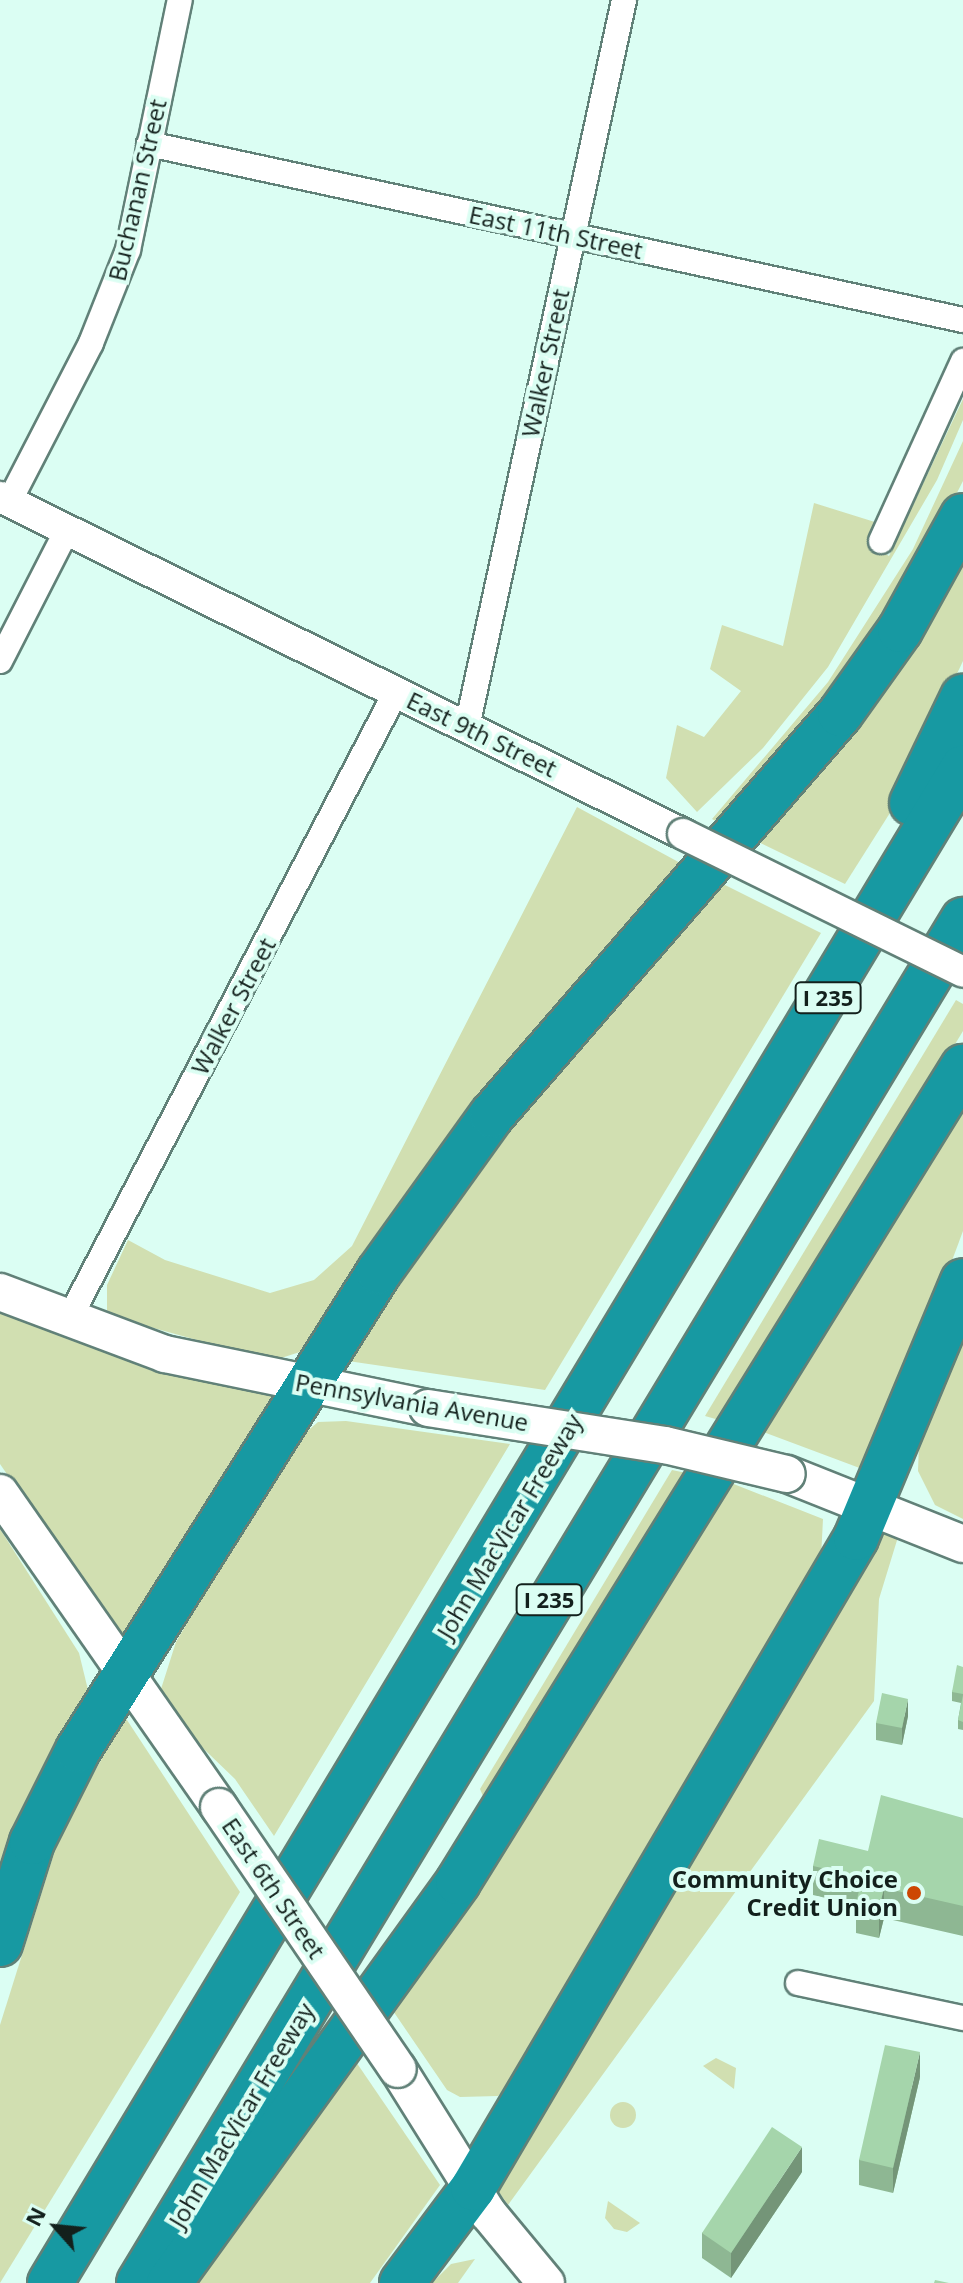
<!DOCTYPE html>
<style>
body{margin:0}
#map{position:relative;width:963px;height:2283px;overflow:hidden;background:#dbfef3;font-family:"Open Sans",sans-serif}
div>[style]{position:absolute}
[style*='--x']{left:calc(var(--x)*1px);top:calc(var(--y)*1px);width:calc(var(--w)*1px);rotate:calc(var(--a)*1deg)}
.green>*{inset:0;background:#d1dfb1}
.round{border-radius:50%}
.roads{filter:drop-shadow(2px 0 #618178) drop-shadow(-2px 0 #618178) drop-shadow(0 2px #618178) drop-shadow(0 -2px #618178)}
.minor>*{height:24px;margin:-12px;padding:0 12px;transform-origin:12px;border-radius:12px;background:#fff}
.tertiary>*{height:30px;margin:-15px;padding:0 15px;transform-origin:15px;border-radius:15px;background:#fff}
.secondary>*{height:36px;margin:-18px;padding:0 18px;transform-origin:18px;border-radius:18px;background:#fff}
.motorway>*{height:44px;margin:-22px;padding:0 22px;transform-origin:22px;border-radius:22px;background:#1799a2}
.bridges{filter:drop-shadow(2px 0 #618178) drop-shadow(-2px 0 #618178) drop-shadow(0 2px #618178) drop-shadow(0 -2px #618178)}
.tertiary-bridge>*{height:30px;margin:-15px;padding:0 15px;transform-origin:15px;border-radius:15px;background:#fff}
.secondary-bridge>*{height:36px;margin:-18px;padding:0 18px;transform-origin:18px;border-radius:18px;background:#fff}
.wall>*{inset:0;background:#8eb793}
.shaded-wall>*{inset:0;background:#749578}
.building>*{inset:0;background:#a5d5ab}
.dots>*{width:22px;height:22px;translate:-50% -50%;box-sizing:border-box;border:4px solid #dbfef3;border-radius:50%}
span{translate:-50% -50%;white-space:nowrap;text-align:center;line-height:1.15;-webkit-text-stroke:8px #dbfef3;paint-order:stroke}
.shield-label span{padding:2px 6px;background:#dbfef3;border:2px solid;border-radius:6px;-webkit-text-stroke-width:0}
.shield-label{font-size:22px;color:#13201c;font-weight:700}
.street-label{font-size:24px;color:#13201c}
.poi-label{font-size:24px;color:#13201c;font-weight:700}
.right{translate:-100% -50%;text-align:right}
.north{position:absolute;left:16px;top:2187px;width:80px;height:80px;-webkit-text-stroke:6px #dbfef3;paint-order:stroke;rotate:297deg;font-size:22px;font-weight:700;line-height:32px;text-align:center;color:#13201c}
.north::after{content:'';display:block;margin:auto;width:28px;height:36px;background:#13201c;clip-path:polygon(50% 0,100% 100%,50% 72%,0 100%)}
</style>
<div id="map">
<div class="green">
<i style="clip-path:polygon(963px 399px,963px 420px,937px 480px,828px 667px,763px 748px,697px 812px,666px 778px,677px 725px,704px 737px,741px 691px,710px 669px,722px 625px,783px 646px,814px 503px,878px 523px,870px 544px,889px 556px)"></i>
<i style="clip-path:polygon(963px 441px,963px 481px,919px 567px,831px 700px,725px 826px,712px 819px,828px 682px,913px 549px)"></i>
<i style="clip-path:polygon(963px 551px,963px 661px,895px 805px,845px 884px,754px 840px)"></i>
<i style="clip-path:polygon(577px 807px,684px 865px,309px 1349px,272px 1361px,107px 1315px,107px 1285px,128px 1240px,165px 1260px,270px 1293px,314px 1280px,352px 1246px)"></i>
<i style="clip-path:polygon(715px 880px,821px 933px,545px 1390px,348px 1361px,453px 1197px)"></i>
<i style="clip-path:polygon(956px 1000px,963px 1004px,963px 1031px,726px 1422px,705px 1416px)"></i>
<i style="clip-path:polygon(963px 1096px,963px 1231px,873px 1473px,761px 1431px)"></i>
<i style="clip-path:polygon(0 1308px,277px 1393px,279px 1400px,122px 1641px,0 1464px)"></i>
<i style="clip-path:polygon(963px 1324px,963px 1519px,935px 1505px,918px 1471px,919px 1444px)"></i>
<i style="clip-path:polygon(346px 1421px,510px 1444px,274px 1836px,235px 1779px,182px 1728px,161px 1689px,176px 1642px,290px 1446px,318px 1422px)"></i>
<i style="clip-path:polygon(672px 1470px,696px 1475px,485px 1801px,480px 1789px)"></i>
<i style="clip-path:polygon(726px 1481px,823px 1519px,821px 1558px,521px 2073px,498px 2096px,460px 2097px,447px 2090px,389px 2005px,602px 1695px)"></i>
<i style="clip-path:polygon(0 1529px,79px 1653px,89px 1694px,0 1892px)"></i>
<i style="clip-path:polygon(877px 1529px,898px 1537px,879px 1599px,874px 1701px,508px 2205px,495px 2187px)"></i>
<i style="clip-path:polygon(125px 1717px,240px 1892px,0 2283px,0 2025px,60px 1834px)"></i>
<i style="clip-path:polygon(352px 2056px,440px 2185px,370px 2283px,194px 2283px)"></i>
<i style="clip-path:polygon(716px 2058px,736px 2068px,734px 2089px,703px 2066px)"></i>
<i class="round" style="left:610px;top:2102px;width:26px;height:26px"></i>
<i style="clip-path:polygon(608px 2201px,640px 2223px,627px 2232px,614px 2229px,605px 2218px)"></i>
<i style="clip-path:polygon(475px 2259px,458px 2283px,432px 2283px,451px 2264px)"></i>
</div>
<div class="roads">
<div class="minor">
<i style="--x:149;--y:144;--w:833;--a:12.2"></i>
<i style="--x:9;--y:502;--w:179;--a:-62.7"></i>
<i style="--x:91;--y:343;--w:100;--a:-68.3"></i>
<i style="--x:128;--y:250;--w:255;--a:-78.3"></i>
<i style="--x:881;--y:541;--w:198;--a:-65.5"></i>
<i style="--x:0;--y:661;--w:147;--a:-62.9"></i>
<i style="--x:467;--y:727;--w:744;--a:-77.81"></i>
<i style="--x:69;--y:1319;--w:707;--a:-62.46"></i>
<i style="--x:798;--y:1983;--w:169;--a:12"></i>
</div>
<div class="tertiary">
<i style="--x:0;--y:497;--w:762;--a:26.26"></i>
</div>
<div class="secondary">
<i style="--x:0;--y:1292;--w:176;--a:20.6"></i>
<i style="--x:165;--y:1354;--w:268;--a:11.6"></i>
<i style="--x:787;--y:1474;--w:189;--a:21.7"></i>
<i style="--x:0;--y:1493;--w:383;--a:55.1"></i>
<i style="--x:398;--y:2069;--w:170;--a:58"></i>
<i style="--x:488;--y:2213;--w:91;--a:50.4"></i>
</div>
<div class="motorway">
<i style="--x:912;--y:803;--w:118;--a:-64.3"></i>
<i style="--x:0;--y:1944;--w:107;--a:-72.6"></i>
<i style="--x:32;--y:1842;--w:103;--a:-63.4"></i>
<i style="--x:78;--y:1750;--w:565;--a:-57.8"></i>
<i style="--x:379;--y:1272;--w:193;--a:-54.3"></i>
<i style="--x:492;--y:1115;--w:531;--a:-49.05"></i>
<i style="--x:840;--y:714;--w:103;--a:-54.5"></i>
<i style="--x:900;--y:630;--w:130;--a:-61.1"></i>
<i style="--x:50;--y:2283;--w:1769;--a:-58.93"></i>
<i style="--x:139;--y:2283;--w:1593;--a:-58.84"></i>
<i style="--x:169;--y:2283;--w:494;--a:-54.2"></i>
<i style="--x:458;--y:1882;--w:959;--a:-58.22"></i>
<i style="--x:402;--y:2283;--w:119;--a:-53.2"></i>
<i style="--x:473;--y:2188;--w:754;--a:-59.49"></i>
<i style="--x:856;--y:1538;--w:278;--a:-67.4"></i>
</div>
</div>
<div class="bridges">
<div class="tertiary-bridge">
<i style="--x:683;--y:834;--w:312;--a:26.2"></i>
</div>
<div class="secondary-bridge">
<i style="--x:428;--y:1408;--w:240;--a:8.9"></i>
<i style="--x:665;--y:1445;--w:125;--a:13.4"></i>
<i style="--x:219;--y:1807;--w:317;--a:55.7"></i>
</div>
</div>
<div class="wall">
<i style="clip-path:polygon(963px 1667px,963px 1730px,958px 1729px,958px 1720px,961px 1703px,952px 1701px,952px 1692px)"></i>
<i style="clip-path:polygon(908px 1716px,902px 1745px,876px 1740px,876px 1723px)"></i>
<i style="clip-path:polygon(963px 1818px,963px 1936px,884px 1918px,879px 1938px,856px 1933px,856px 1905px,813px 1895px,813px 1866px,868px 1851px)"></i>
<i style="clip-path:polygon(920px 2077px,893px 2193px,859px 2185px,859px 2160px)"></i>
<i style="clip-path:polygon(802px 2172px,731px 2278px,702px 2258px,702px 2233px)"></i>
</div>
<div class="shaded-wall">
<i style="clip-path:polygon(908px 1699px,908px 1716px,902px 1745px,902px 1728px)"></i>
<i style="clip-path:polygon(884px 1888px,884px 1918px,879px 1938px,879px 1909px)"></i>
<i style="clip-path:polygon(920px 2052px,920px 2077px,893px 2193px,893px 2168px)"></i>
<i style="clip-path:polygon(802px 2147px,802px 2172px,731px 2278px,731px 2253px)"></i>
</div>
<div class="building">
<i style="clip-path:polygon(957px 1665px,963px 1667px,963px 1694px,952px 1692px)"></i>
<i style="clip-path:polygon(882px 1693px,908px 1699px,902px 1728px,876px 1723px)"></i>
<i style="clip-path:polygon(963px 1695px,963px 1722px,958px 1720px)"></i>
<i style="clip-path:polygon(881px 1795px,963px 1818px,963px 1906px,884px 1888px,879px 1909px,856px 1904px,862px 1877px,813px 1866px,819px 1839px,868px 1851px)"></i>
<i style="clip-path:polygon(885px 2045px,920px 2052px,893px 2168px,859px 2160px)"></i>
<i style="clip-path:polygon(772px 2127px,802px 2147px,731px 2253px,702px 2233px)"></i>
<i style="clip-path:polygon(935px 2280px,949px 2283px,934px 2283px)"></i>
</div>
<div class="dots">
<i style="left:914px;top:1893px;background:#cd4703"></i>
</div>
<div class="shield-label">
<span style="left:828px;top:998px">I 235</span>
<span style="left:549px;top:1600px">I 235</span>
</div>
<div class="street-label">
<span style="left:137px;top:190px;rotate:-77deg">Buchanan Street</span>
<span style="left:556px;top:232px;rotate:12deg">East 11th Street</span>
<span style="left:545px;top:363px;rotate:-78deg">Walker Street</span>
<span style="left:482px;top:734px;rotate:26deg">East 9th Street</span>
<span style="left:233px;top:1006px;rotate:-62deg">Walker Street</span>
<span style="left:412px;top:1402px;rotate:10deg">Pennsylvania Avenue</span>
<span style="left:509px;top:1526px;rotate:-59deg">John MacVicar Freeway</span>
<span style="left:274px;top:1888px;rotate:56deg">East 6th Street</span>
<span style="left:241px;top:2115px;rotate:-59deg">John MacVicar Freeway</span>
</div>
<div class="poi-label">
<span class="right" style="left:898px;top:1893px">Community Choice<br>Credit Union</span>
</div>
<div class="north">N</div>
</div>
